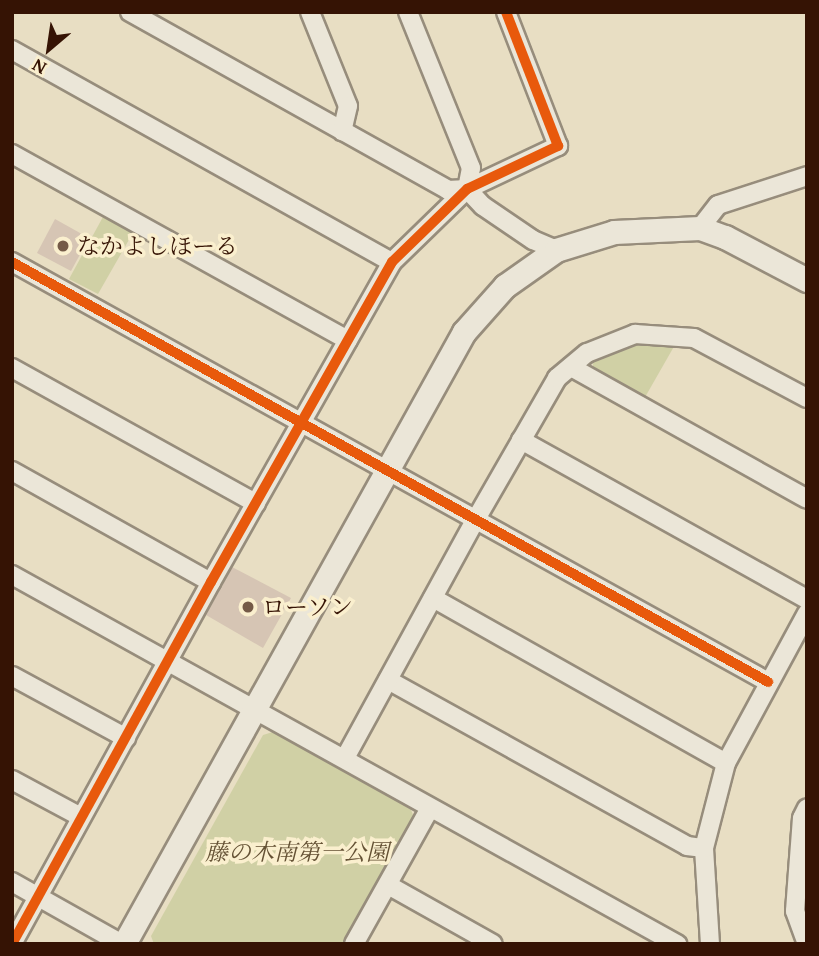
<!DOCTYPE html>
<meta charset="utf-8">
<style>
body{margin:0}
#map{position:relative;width:819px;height:956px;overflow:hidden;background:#e8dec3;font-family:"Gentium Book Plus","Noto Serif JP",serif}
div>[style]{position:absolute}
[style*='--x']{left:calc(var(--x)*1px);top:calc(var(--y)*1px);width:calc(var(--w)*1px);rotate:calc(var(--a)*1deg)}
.green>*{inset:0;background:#d0d0a5}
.building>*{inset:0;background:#d6c5b4}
.roads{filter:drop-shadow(2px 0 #978d7c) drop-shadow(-2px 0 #978d7c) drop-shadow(0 2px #978d7c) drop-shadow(0 -2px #978d7c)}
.minor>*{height:18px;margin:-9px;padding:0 9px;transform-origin:9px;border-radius:9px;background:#ebe6d8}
.tertiary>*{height:23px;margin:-11.5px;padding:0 11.5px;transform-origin:11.5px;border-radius:11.5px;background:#ebe6d8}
.cycleway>*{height:10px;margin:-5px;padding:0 5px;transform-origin:5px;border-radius:5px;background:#e8590c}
.dots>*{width:19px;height:19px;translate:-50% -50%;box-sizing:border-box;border:4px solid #faefce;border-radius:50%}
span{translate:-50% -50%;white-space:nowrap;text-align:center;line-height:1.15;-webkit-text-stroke:7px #faefce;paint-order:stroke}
.poi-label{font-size:23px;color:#351304}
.left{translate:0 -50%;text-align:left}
.park-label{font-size:23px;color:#645134;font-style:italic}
.frame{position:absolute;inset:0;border:14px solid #351304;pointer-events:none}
.north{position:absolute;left:14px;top:14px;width:70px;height:70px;-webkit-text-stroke:5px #faefce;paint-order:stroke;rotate:209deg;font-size:19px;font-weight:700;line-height:28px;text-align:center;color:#351304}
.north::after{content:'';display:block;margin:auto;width:24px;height:32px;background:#351304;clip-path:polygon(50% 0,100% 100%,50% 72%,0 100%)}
</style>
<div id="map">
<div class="green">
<i style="clip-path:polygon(104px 215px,134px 231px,98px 294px,69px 279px)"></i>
<i style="clip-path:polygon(637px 342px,676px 343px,644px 399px,593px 371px,593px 358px)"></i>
<i style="clip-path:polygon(276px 731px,409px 804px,414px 818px,344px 944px,154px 944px,151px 936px,263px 735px)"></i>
</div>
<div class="building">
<i style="clip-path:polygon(55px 219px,89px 238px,71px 271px,37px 253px)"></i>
<i style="clip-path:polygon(232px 567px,291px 598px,263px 648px,206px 615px)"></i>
</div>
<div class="roads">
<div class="minor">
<i style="--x:130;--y:12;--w:364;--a:29.2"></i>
<i style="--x:448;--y:190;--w:19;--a:-3"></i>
<i style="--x:467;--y:189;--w:23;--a:47"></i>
<i style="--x:483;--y:206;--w:60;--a:34.2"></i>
<i style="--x:533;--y:240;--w:25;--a:23"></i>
<i style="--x:310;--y:12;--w:101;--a:68"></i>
<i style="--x:348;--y:106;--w:26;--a:103"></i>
<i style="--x:408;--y:12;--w:168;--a:68"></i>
<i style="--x:471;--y:168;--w:21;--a:101"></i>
<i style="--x:12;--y:50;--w:435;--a:29.2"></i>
<i style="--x:12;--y:154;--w:384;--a:29"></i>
<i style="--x:700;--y:228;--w:29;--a:-52"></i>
<i style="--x:718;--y:205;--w:94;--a:-18"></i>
<i style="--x:12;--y:262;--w:865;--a:29.05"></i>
<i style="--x:571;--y:367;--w:270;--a:29.2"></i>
<i style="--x:12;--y:368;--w:279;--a:29"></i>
<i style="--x:521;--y:440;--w:327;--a:29.1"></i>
<i style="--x:12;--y:471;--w:228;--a:29.2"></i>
<i style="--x:12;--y:575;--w:761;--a:29.03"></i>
<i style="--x:433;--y:598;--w:336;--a:29.4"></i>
<i style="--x:12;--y:676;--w:130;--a:28.5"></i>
<i style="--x:388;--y:680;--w:342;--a:29"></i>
<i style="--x:687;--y:846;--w:17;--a:7"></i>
<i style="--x:345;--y:758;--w:273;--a:-61.3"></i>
<i style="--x:476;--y:519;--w:163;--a:-60.1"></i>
<i style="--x:557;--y:378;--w:39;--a:-40"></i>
<i style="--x:587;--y:353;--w:52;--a:-21.6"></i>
<i style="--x:635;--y:334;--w:59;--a:3.9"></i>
<i style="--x:694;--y:338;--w:128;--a:28"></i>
<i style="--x:12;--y:780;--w:78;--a:28.2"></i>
<i style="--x:12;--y:882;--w:126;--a:29.4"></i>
<i style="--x:388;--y:885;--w:120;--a:29.3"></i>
<i style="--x:12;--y:944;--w:413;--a:-61.2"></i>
<i style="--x:211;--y:582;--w:368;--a:-60.5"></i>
<i style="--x:392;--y:262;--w:105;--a:-44.2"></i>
<i style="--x:467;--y:189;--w:101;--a:-25.3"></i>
<i style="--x:558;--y:146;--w:144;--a:-111.2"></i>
<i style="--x:354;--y:944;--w:156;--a:-60.8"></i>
<i style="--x:710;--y:944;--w:96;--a:-93.6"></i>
<i style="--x:704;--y:848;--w:88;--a:-75.5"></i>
<i style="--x:726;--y:763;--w:170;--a:-61.6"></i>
<i style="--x:807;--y:944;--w:35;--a:-110"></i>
<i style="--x:795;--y:911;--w:93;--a:-85.7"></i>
<i style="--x:802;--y:818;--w:11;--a:-63"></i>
</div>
<div class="tertiary">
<i style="--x:124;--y:944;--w:700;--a:-60.95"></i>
<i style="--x:464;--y:332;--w:62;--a:-48.3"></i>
<i style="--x:505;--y:286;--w:62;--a:-35.2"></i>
<i style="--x:556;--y:250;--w:61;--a:-17.2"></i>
<i style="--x:614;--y:232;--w:86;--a:-2.7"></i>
<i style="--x:700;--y:228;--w:27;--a:20"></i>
<i style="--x:725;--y:237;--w:93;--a:27.7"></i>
</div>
</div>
<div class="cycleway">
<i style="--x:12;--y:262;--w:865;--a:29.05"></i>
<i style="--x:12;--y:944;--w:413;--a:-61.2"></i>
<i style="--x:211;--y:582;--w:368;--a:-60.5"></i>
<i style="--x:392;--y:262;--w:105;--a:-44.2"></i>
<i style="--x:467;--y:189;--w:101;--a:-25.3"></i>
<i style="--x:558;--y:146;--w:144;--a:-111.2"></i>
</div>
<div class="dots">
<i style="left:63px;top:246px;background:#745a47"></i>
<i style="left:248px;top:607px;background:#745a47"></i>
</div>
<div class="poi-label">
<span class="left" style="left:77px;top:246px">なかよしほーる</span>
<span class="left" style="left:262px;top:607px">ローソン</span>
</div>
<div class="park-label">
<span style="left:297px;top:852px">藤の木南第一公園</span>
</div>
<div class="frame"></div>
<div class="north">N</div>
</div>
